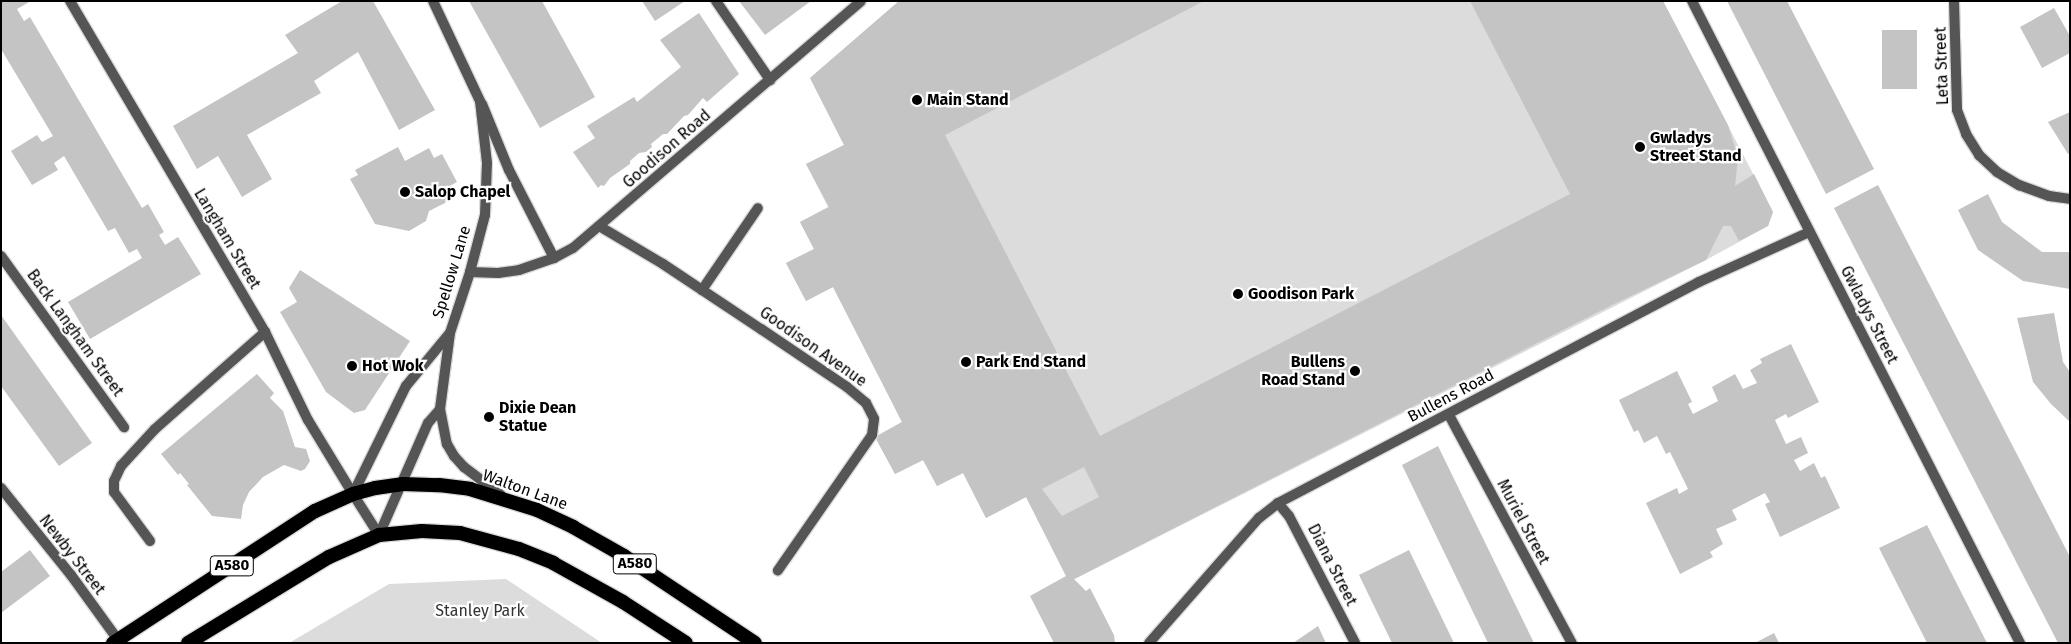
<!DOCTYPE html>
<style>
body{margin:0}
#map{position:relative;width:2071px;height:644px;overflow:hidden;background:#fff;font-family:"Fira Sans",sans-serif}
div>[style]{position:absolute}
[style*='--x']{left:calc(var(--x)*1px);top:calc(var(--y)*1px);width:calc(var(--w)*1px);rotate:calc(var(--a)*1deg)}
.green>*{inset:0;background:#dcdcdc}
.building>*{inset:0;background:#c4c4c4}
.roads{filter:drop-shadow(1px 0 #dbdbdb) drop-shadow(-1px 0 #dbdbdb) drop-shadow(0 1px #dbdbdb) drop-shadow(0 -1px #dbdbdb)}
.service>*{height:10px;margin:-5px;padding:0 5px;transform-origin:5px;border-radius:5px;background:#555}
.pedestrian>*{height:10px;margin:-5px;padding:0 5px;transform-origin:5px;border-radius:5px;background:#555}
.minor>*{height:10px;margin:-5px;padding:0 5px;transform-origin:5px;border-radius:5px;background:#555}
.tertiary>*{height:10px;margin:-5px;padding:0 5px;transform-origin:5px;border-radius:5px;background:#555}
.trunk>*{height:14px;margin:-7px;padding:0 7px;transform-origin:7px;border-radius:7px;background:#000}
.dots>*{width:14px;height:14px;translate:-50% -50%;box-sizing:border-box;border:2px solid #fff;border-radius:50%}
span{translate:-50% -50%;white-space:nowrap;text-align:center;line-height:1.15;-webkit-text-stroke:4.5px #fff;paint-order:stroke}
.shield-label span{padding:1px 4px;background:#fff;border:1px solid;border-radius:4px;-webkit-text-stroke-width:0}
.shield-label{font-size:15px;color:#000;font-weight:700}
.street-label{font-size:16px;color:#000}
.poi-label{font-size:16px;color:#000;font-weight:700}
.left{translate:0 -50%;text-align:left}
.right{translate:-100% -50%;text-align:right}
.park-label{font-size:16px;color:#333}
.frame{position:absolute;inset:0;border:2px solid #000;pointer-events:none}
</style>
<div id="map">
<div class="green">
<i style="clip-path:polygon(899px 1px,1663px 1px,1773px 212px,1768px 226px,1706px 260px,1069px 582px,1026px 497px,986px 518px,963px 473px,937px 486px,923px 460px,895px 474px,875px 437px,902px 422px,833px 287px,806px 301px,786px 263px,814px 249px,800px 222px,828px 207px,806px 164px,844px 145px,810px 78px)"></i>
<i style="clip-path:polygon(506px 579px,602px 643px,289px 643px,389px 584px)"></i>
</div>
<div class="building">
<i style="clip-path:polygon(1px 1px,31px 1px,17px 9px,24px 21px,30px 17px,142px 208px,148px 204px,164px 232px,159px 235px,165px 245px,178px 237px,201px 274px,90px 339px,68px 302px,142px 258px,137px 249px,129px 253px,115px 228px,108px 231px,64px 156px,54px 163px,58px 170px,32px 185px,11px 151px,37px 135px,42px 142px,53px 136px,1px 49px)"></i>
<i style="clip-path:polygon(342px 1px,373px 1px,435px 110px,399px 130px,358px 52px,314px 81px,321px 93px,247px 135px,272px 179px,242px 197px,218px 156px,197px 169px,173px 126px,298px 53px,285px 35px)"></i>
<i style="clip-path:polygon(469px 1px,542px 1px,595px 97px,540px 128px)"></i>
<i style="clip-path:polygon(642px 1px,685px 1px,655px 21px)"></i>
<i style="clip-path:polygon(739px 1px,811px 1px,765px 35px)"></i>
<i style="clip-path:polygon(evenodd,899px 1px,1204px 1px,945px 135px,1100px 436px,1570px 194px,1470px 1px,1663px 1px,1728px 125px,1738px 157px,1735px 186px,1754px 174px,1773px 212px,1768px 226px,1739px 241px,1731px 226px,1723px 226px,1706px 260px,1612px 305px,1074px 579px,1086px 591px,1090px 588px,1114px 635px,1115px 643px,1054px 643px,1030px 596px,1066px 576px,1026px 497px,986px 518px,963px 473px,937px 486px,923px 460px,895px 474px,875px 437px,902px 422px,833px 287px,806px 301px,786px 263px,814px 249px,800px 222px,829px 207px,806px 164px,844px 145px,810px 78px,899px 1px,1084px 467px,1099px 497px,1062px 516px,1042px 489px,1084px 467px)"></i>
<i style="clip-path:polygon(1727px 1px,1787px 1px,1874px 169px,1826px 194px)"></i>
<i style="clip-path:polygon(2054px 8px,2070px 36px,2070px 53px,2042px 68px,2020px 27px)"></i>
<i style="clip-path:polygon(699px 13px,739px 74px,707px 102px,703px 98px,688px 115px,684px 116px,667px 134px,663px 134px,651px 144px,652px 147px,646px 152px,639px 153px,630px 161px,630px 164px,610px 178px,604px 186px,601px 185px,598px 188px,573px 152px,595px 138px,587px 126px,634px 97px,637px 102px,681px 67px,660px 40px)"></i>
<i style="clip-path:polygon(1882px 30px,1917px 30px,1917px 89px,1882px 89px)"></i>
<i style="clip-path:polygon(2070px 112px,2070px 153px,2068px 154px,2048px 122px)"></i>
<i style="clip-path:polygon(398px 147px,405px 161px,429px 148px,434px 158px,442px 154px,457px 182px,448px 187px,455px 198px,429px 211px,426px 221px,409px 231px,375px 224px,350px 179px,358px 175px,355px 170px)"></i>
<i style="clip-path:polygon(1878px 185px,2070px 557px,2070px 643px,2058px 643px,1834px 208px)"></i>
<i style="clip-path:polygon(1988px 194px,2002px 222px,2042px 252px,2070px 252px,2070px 289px,2023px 281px,1978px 250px,1958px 210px)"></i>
<i style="clip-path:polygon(300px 270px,410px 341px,365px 410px,354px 413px,326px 392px,280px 312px,297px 302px,289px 288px)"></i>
<i style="clip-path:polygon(2054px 313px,2063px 362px,2070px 372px,2070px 422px,2051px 404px,2033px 382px,2017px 318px)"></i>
<i style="clip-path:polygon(1px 315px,92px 443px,59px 466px,1px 386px)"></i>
<i style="clip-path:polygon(1791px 344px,1819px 402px,1788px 418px,1786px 414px,1775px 420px,1786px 444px,1801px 437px,1808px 453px,1794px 460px,1800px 471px,1814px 463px,1821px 478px,1825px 476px,1840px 508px,1780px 537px,1765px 504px,1770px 502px,1765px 493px,1732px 510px,1737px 520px,1716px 529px,1723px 544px,1710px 552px,1713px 557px,1680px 574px,1646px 503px,1677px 488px,1679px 494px,1688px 489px,1670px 452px,1666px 454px,1657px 436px,1644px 443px,1638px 430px,1634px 432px,1619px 400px,1677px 371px,1692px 402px,1688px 404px,1693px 414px,1718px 401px,1712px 387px,1735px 374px,1743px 389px,1757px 383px,1750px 370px,1762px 363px,1760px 359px)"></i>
<i style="clip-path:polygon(257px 374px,274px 393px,270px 398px,283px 411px,295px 447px,306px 449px,310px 461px,305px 469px,301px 471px,284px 465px,263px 477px,249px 492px,243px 505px,241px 519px,212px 516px,187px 485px,189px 484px,180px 473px,178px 475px,161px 454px)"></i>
<i style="clip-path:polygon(1438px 446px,1534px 643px,1488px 643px,1402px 465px)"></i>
<i style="clip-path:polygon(1927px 525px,1987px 643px,1927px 643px,1879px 548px)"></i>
<i style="clip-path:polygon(30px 550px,50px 576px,1px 613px,1px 572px)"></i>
<i style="clip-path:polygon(1409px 550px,1454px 643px,1392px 643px,1359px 575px)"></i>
<i style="clip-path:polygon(1318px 626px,1326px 643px,1293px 643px)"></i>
<i style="clip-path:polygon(1774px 633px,1779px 643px,1755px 643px)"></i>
</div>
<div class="roads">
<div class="service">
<i style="--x:599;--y:226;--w:74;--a:30.7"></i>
<i style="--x:663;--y:264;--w:118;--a:33.6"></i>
<i style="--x:761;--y:329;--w:104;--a:34"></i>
<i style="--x:847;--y:387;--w:25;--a:40"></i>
<i style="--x:866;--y:403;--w:18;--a:63"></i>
<i style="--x:874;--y:419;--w:16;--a:97"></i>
<i style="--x:872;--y:435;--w:165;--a:124.8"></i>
<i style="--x:702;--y:290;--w:99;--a:-55.7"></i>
<i style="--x:150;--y:541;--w:61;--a:-126.3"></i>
<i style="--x:114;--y:492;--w:11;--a:-90"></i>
<i style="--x:114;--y:481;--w:17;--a:-65"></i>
<i style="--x:121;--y:466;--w:50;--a:-47.4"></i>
<i style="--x:155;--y:429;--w:147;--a:-41.4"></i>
</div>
<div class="pedestrian">
<i style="--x:71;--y:575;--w:80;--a:54.1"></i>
</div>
<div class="minor">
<i style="--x:70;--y:1;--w:384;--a:59.5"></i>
<i style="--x:265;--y:332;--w:98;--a:64"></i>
<i style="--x:308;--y:420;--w:87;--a:58.7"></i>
<i style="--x:716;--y:1;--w:96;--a:55.6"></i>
<i style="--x:1692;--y:1;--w:721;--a:62.94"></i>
<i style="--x:1954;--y:1;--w:109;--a:88.4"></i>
<i style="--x:1957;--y:110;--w:26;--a:69"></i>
<i style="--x:1966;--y:134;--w:25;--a:58"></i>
<i style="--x:1979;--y:155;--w:25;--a:43"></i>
<i style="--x:1997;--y:172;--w:26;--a:31"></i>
<i style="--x:2019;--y:185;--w:32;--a:20"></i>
<i style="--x:2049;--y:196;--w:21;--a:8"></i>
<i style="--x:482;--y:104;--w:71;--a:67.8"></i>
<i style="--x:509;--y:170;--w:99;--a:62.9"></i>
<i style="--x:1;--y:256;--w:211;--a:54.3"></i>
<i style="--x:470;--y:272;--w:28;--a:2"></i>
<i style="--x:498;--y:273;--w:21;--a:-8"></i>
<i style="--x:519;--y:270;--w:37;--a:-19"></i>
<i style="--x:554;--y:258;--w:21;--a:-28"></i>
<i style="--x:573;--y:248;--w:379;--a:-40.6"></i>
<i style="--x:1449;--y:415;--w:259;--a:61.7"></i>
<i style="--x:1;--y:488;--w:112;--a:51.2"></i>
<i style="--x:1278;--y:503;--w:17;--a:50"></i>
<i style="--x:1289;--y:516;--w:143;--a:62.5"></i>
<i style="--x:1149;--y:643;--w:167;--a:-48.7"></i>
<i style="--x:1259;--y:518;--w:24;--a:-38"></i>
<i style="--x:1278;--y:503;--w:475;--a:-27.7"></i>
<i style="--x:1699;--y:282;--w:121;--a:-24.4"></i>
</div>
<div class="tertiary">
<i style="--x:440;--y:409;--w:36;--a:79"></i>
<i style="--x:447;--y:444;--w:14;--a:60"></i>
<i style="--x:454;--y:456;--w:15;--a:48"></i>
<i style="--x:464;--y:467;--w:46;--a:37.1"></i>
<i style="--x:379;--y:535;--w:122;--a:-66.4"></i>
<i style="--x:428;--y:423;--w:18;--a:-49"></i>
<i style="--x:440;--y:409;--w:77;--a:-82.5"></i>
<i style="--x:450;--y:333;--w:64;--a:-71.8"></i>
<i style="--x:470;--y:272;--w:59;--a:-75.3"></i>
<i style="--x:485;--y:215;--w:52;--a:-87.8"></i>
<i style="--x:487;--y:163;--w:62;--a:-96.4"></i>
<i style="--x:480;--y:101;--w:110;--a:-115.2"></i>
<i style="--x:379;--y:535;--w:49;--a:-122.4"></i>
<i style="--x:353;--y:494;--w:120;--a:-63.9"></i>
<i style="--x:406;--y:386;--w:67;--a:-50.4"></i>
</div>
<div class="trunk">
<i style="--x:113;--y:643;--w:241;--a:-33.2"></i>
<i style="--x:315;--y:511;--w:42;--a:-24.1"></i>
<i style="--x:353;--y:494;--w:23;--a:-15"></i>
<i style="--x:375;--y:488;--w:27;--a:-8"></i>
<i style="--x:402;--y:484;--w:37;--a:2"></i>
<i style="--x:439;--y:485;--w:31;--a:7"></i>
<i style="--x:470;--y:489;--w:70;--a:17.4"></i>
<i style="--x:537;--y:510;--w:40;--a:25"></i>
<i style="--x:573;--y:527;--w:59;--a:29.6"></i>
<i style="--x:624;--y:556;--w:157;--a:33.6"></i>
<i style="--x:188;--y:643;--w:165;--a:-31.4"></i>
<i style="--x:329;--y:557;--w:55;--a:-23.7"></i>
<i style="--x:379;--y:535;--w:43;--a:-5.3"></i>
<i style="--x:422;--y:531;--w:38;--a:3"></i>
<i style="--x:460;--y:533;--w:61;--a:15.2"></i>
<i style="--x:519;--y:549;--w:37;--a:22"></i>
<i style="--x:553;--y:563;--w:80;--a:29.1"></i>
<i style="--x:623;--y:602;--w:75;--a:33.1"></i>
</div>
</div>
<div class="dots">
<i style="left:917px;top:100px;background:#000"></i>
<i style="left:1640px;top:147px;background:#000"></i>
<i style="left:405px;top:192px;background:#000"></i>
<i style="left:1238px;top:294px;background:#000"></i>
<i style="left:966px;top:362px;background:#000"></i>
<i style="left:352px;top:366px;background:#000"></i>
<i style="left:1355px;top:371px;background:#000"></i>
<i style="left:489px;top:417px;background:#000"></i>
</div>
<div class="shield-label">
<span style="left:635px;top:564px">A580</span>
<span style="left:232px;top:566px">A580</span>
</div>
<div class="street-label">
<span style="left:1942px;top:66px;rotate:-92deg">Leta Street</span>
<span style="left:667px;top:149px;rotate:-41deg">Goodison Road</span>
<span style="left:227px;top:239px;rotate:59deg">Langham Street</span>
<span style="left:452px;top:272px;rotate:-73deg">Spellow Lane</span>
<span style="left:1869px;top:315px;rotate:63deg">Gwladys Street</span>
<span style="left:75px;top:333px;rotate:54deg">Back Langham Street</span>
<span style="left:813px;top:347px;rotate:35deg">Goodison Avenue</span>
<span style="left:1451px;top:396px;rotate:-28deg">Bullens Road</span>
<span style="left:525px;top:490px;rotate:20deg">Walton Lane</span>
<span style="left:1523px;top:522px;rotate:62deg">Muriel Street</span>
<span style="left:72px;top:555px;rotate:52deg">Newby Street</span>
<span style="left:1332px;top:565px;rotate:63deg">Diana Street</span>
</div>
<div class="poi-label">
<span class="left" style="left:927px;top:100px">Main Stand</span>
<span class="left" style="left:1650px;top:147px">Gwladys<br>Street Stand</span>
<span class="left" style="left:415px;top:192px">Salop Chapel</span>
<span class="left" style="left:1248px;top:294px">Goodison Park</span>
<span class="left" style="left:976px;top:362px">Park End Stand</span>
<span class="right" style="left:1345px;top:371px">Bullens<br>Road Stand</span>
<span class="left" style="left:362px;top:366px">Hot Wok</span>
<span class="left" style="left:499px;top:417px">Dixie Dean<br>Statue</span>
</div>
<div class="park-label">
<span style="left:480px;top:611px">Stanley Park</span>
</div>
<div class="frame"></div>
</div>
